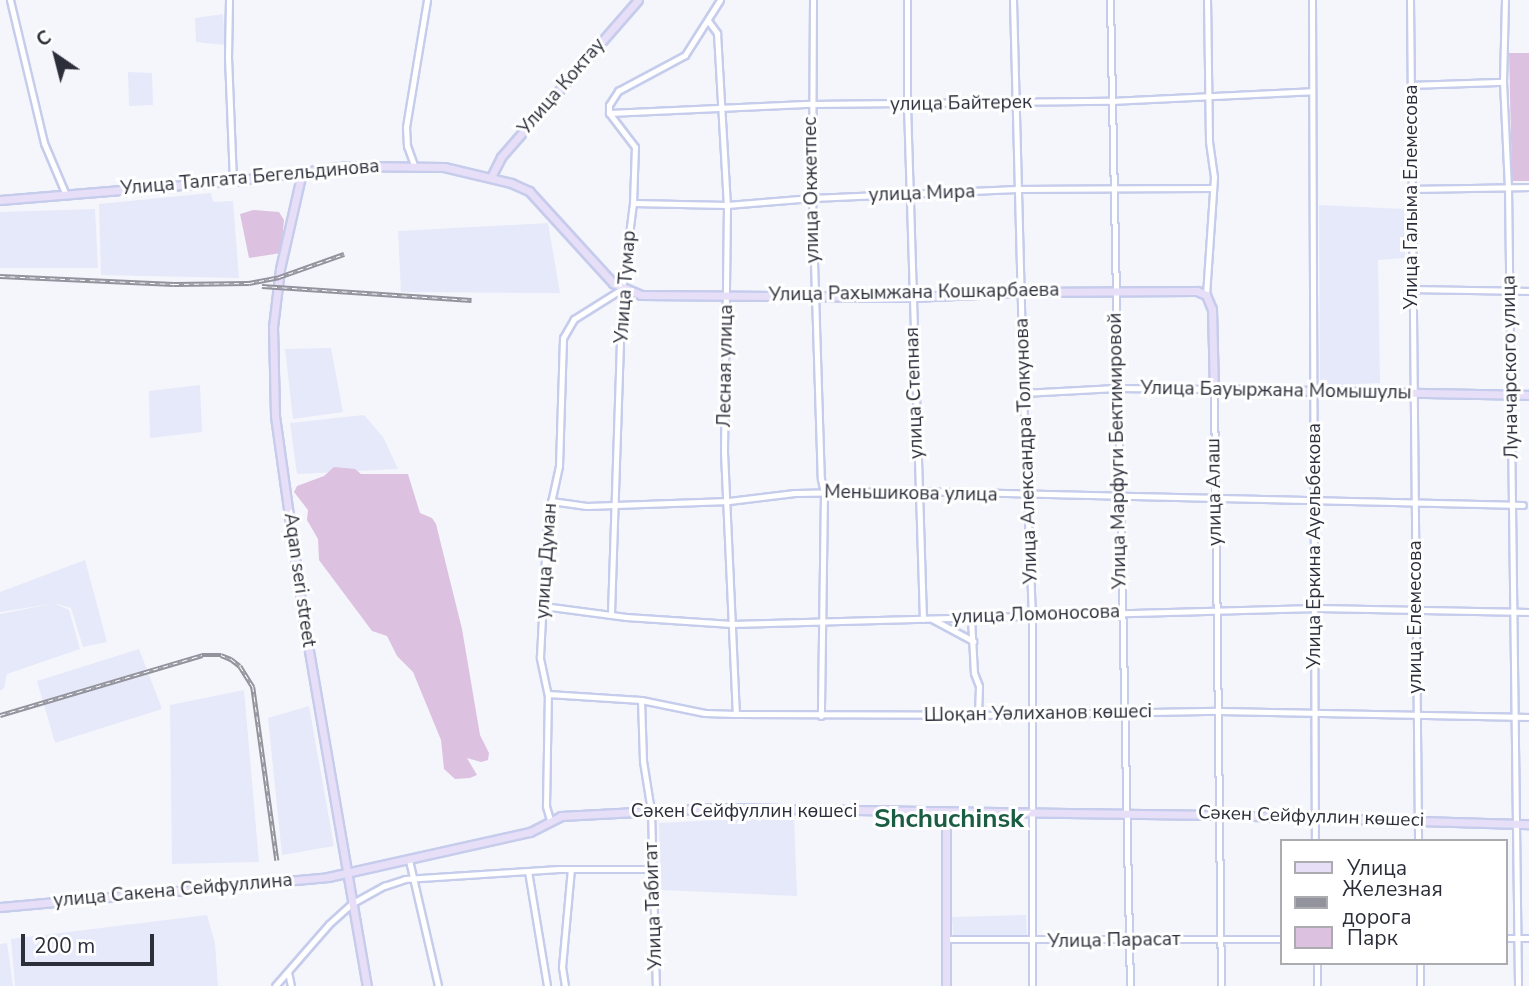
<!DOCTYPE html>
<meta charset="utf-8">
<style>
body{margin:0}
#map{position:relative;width:1529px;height:986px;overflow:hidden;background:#f5f6fc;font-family:"Nunito Sans",sans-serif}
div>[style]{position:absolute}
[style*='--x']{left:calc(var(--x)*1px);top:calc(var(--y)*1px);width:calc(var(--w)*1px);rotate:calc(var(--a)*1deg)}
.built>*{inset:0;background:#e6e9f9}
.green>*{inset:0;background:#ddc1e1}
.roads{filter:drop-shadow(2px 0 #c6cceb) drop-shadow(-2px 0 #c6cceb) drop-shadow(0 2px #c6cceb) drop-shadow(0 -2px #c6cceb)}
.street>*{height:5px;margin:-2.5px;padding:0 2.5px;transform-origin:2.5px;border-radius:2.5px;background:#fff}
.secondary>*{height:7px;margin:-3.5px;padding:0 3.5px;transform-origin:3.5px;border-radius:3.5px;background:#e7def8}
.rail>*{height:4.5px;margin-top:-2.25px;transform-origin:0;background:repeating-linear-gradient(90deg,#fff 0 5px,#92939c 0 10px);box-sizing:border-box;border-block:2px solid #92939c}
span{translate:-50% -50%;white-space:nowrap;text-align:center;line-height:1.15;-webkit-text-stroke:6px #fff;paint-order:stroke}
.street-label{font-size:19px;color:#2c2e3a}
.district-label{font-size:26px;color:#1a5d43;font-weight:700}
.legend{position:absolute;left:1280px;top:839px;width:228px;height:126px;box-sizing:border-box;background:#fff;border:2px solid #ababb0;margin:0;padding:9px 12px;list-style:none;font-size:21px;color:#2c2e3a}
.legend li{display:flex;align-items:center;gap:14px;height:35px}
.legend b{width:35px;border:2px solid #ababb0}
.north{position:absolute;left:21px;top:21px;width:70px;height:70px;-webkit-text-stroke:5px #fff;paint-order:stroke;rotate:325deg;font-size:19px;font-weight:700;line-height:28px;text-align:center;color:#2c2e3a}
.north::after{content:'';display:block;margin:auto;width:24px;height:32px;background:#2c2e3a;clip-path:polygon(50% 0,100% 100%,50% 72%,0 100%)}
.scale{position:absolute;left:21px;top:934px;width:133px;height:32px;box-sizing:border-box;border:4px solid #2c2e3a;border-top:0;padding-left:9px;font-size:21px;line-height:24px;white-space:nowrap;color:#2c2e3a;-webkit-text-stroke:5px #fff;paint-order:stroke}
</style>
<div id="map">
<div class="built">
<i style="clip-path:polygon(223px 14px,225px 45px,196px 42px,195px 18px)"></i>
<i style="clip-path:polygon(128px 72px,152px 73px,153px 105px,129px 106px)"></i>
<i style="clip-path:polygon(211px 193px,213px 202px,233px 201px,239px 278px,101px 275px,99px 204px)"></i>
<i style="clip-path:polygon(1319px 205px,1405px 209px,1405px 258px,1378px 260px,1380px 383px,1320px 386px)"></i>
<i style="clip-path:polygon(95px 209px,98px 268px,0 268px,0 212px)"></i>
<i style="clip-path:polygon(548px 223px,560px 293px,401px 292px,398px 231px)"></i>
<i style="clip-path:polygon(331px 348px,343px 412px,293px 419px,285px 349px)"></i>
<i style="clip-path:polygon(200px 385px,202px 432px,150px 438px,149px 391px)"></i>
<i style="clip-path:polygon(364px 415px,383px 437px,398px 469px,297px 474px,290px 423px)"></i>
<i style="clip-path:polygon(85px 560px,107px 642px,83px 647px,71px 608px,54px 603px,69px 610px,80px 649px,7px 674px,4px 688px,0 691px,0 614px,51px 604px,0 612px,0 592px)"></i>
<i style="clip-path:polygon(139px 649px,162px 709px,55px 743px,37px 681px)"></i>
<i style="clip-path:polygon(244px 690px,259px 862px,172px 864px,170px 705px)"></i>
<i style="clip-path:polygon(309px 706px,334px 846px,282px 855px,268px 718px)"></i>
<i style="clip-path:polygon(794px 816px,797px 896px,661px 890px,659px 823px)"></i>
<i style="clip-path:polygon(207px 915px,215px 943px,218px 986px,15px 986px,11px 939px)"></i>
<i style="clip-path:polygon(1026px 915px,1027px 935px,953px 935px,952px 917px)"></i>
<i style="clip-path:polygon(7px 943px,13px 986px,0 986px,0 944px)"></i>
</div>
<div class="green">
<i style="clip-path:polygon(1509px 53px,1529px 53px,1529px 181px,1512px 181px)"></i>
<i style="clip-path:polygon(253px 210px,279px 212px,284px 220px,281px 253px,249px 258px,240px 214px)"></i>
<i style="clip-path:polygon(334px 467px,355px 469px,361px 474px,408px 474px,420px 513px,432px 518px,436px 524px,462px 629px,480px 735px,489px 753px,488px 760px,481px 762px,467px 758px,477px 775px,470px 778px,455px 779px,444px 769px,441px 740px,413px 672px,397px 656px,387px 636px,372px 631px,319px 560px,318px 539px,307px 520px,308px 510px,294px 492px,297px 486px,324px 476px)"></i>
</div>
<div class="roads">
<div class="street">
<i style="--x:10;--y:0;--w:147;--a:76.6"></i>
<i style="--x:44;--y:143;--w:56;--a:67.1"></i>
<i style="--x:229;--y:0;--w:57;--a:91"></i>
<i style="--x:228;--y:57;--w:124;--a:87.7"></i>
<i style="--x:813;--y:0;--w:198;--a:90.3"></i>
<i style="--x:812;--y:198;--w:281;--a:88.2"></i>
<i style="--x:821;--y:479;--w:14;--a:78"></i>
<i style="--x:824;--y:493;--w:223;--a:90.8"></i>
<i style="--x:907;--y:0;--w:105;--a:90"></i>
<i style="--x:907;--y:105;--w:514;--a:88.22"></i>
<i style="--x:1013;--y:0;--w:393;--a:88.5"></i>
<i style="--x:1023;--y:393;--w:223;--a:87.7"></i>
<i style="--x:1032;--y:616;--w:370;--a:90"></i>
<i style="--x:1110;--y:0;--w:986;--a:88.84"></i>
<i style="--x:1312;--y:0;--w:841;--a:89.8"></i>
<i style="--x:1410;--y:0;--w:841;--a:89.45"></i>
<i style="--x:1505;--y:0;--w:82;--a:91.4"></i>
<i style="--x:1503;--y:82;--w:105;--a:87.3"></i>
<i style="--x:1508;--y:187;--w:799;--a:89.28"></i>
<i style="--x:709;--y:22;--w:14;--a:54"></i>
<i style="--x:717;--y:33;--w:172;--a:86.7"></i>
<i style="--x:727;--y:205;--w:247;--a:90.7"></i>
<i style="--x:724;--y:452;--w:262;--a:87.4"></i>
<i style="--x:1411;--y:85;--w:92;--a:-1.9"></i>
<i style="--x:609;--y:113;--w:202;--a:-2.6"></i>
<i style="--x:811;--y:104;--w:299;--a:-0.6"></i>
<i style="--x:1110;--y:101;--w:202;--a:-2.8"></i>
<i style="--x:414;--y:165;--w:20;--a:-110"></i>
<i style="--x:407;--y:146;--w:19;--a:-93"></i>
<i style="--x:406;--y:127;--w:129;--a:-80.6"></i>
<i style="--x:1411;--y:189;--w:118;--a:-1"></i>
<i style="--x:633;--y:203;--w:94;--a:1.2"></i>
<i style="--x:727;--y:205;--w:85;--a:-4.7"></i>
<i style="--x:812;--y:198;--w:205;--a:-2.5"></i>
<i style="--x:1017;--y:189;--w:195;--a:-0.3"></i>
<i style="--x:1411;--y:289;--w:118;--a:1"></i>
<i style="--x:1206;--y:295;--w:118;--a:-86.1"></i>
<i style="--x:1214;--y:177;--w:36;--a:-98"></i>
<i style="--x:1209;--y:141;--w:141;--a:-90.8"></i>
<i style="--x:1023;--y:393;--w:93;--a:-3.1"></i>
<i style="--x:1116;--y:388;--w:98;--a:0.6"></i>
<i style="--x:1214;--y:389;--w:597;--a:89.33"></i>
<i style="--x:551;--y:501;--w:36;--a:8"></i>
<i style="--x:587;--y:506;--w:142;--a:-2"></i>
<i style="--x:729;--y:501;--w:66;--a:-6.9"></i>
<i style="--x:795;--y:493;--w:123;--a:-0.9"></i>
<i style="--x:918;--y:491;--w:605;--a:1.33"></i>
<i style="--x:543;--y:606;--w:84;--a:7.5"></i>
<i style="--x:626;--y:617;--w:106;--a:3.8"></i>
<i style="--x:732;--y:624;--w:584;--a:-1.57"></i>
<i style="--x:1316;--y:608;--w:213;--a:1.1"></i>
<i style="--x:611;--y:613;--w:324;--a:-88.1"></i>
<i style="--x:622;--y:289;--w:87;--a:-82.7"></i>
<i style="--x:633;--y:203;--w:56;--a:-88"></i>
<i style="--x:635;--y:147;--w:43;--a:-127.4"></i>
<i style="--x:609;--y:113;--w:8;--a:-90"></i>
<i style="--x:609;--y:105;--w:17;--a:-57"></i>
<i style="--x:618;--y:91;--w:76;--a:-28.2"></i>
<i style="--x:685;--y:55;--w:65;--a:-57.5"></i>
<i style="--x:971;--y:618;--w:55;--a:86.9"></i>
<i style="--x:974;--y:673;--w:14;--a:69"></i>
<i style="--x:979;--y:686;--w:29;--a:92"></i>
<i style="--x:932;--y:619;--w:47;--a:28.2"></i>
<i style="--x:548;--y:694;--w:93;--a:3.7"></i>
<i style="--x:641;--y:700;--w:65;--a:11.5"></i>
<i style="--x:705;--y:713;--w:31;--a:2"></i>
<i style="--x:736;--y:714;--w:242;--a:0.2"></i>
<i style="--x:978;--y:715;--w:241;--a:-1"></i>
<i style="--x:1219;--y:711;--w:310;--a:1.1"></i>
<i style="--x:641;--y:700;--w:61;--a:88.1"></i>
<i style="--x:643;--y:761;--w:51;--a:80.9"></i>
<i style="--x:651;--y:811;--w:175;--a:88.4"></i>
<i style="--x:550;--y:820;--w:15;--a:-106"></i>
<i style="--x:546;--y:806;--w:110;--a:-89"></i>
<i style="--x:548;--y:696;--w:40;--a:-102"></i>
<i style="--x:540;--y:657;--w:136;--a:-87.1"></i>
<i style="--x:547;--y:521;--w:56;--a:-77.7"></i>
<i style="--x:559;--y:466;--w:128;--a:-88.2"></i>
<i style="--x:563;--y:338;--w:22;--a:-60"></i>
<i style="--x:574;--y:319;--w:57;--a:-32"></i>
<i style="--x:409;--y:860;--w:129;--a:77"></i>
<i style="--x:528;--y:871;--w:117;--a:80.6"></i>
<i style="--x:1506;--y:938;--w:23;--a:0"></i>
<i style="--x:946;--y:939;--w:336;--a:0"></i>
<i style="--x:1317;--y:963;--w:23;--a:90"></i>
<i style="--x:1420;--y:963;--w:23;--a:90"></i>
<i style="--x:288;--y:972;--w:14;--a:78"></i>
<i style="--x:275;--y:986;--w:82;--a:-48.9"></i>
<i style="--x:329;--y:924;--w:30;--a:-42"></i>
<i style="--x:351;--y:904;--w:38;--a:-29"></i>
<i style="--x:384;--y:886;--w:22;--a:-18"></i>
<i style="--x:405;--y:879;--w:154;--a:-3.7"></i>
<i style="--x:559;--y:869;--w:92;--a:0"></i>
<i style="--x:565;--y:986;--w:19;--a:-99"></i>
<i style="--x:562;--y:967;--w:98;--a:-84.8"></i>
</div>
<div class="secondary">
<i style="--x:302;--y:172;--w:99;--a:102.8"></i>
<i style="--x:280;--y:269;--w:58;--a:96.9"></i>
<i style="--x:273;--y:327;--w:89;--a:88.7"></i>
<i style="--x:275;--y:416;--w:208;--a:82"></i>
<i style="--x:304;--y:622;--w:369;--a:80.2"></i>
<i style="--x:491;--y:177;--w:22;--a:-63"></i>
<i style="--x:501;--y:157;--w:208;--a:-48.9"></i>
<i style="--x:0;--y:200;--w:234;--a:-4.7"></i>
<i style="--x:233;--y:181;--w:116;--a:-7.4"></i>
<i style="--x:348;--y:166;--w:96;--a:0.6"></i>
<i style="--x:444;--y:167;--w:69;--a:13.4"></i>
<i style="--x:511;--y:183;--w:20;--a:24"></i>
<i style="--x:529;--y:191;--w:125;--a:47.6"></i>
<i style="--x:613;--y:283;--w:30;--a:23"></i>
<i style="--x:641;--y:295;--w:271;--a:0.4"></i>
<i style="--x:912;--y:297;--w:110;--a:-2.6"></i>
<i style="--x:1022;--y:292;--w:175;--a:-0.3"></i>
<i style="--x:1197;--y:291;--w:10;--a:24"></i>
<i style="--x:1206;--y:295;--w:15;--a:67"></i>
<i style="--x:1212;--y:309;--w:80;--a:88.6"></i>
<i style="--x:1214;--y:389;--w:315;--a:1.1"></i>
<i style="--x:946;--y:812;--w:174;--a:90"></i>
<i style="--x:0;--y:907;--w:329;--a:-5.2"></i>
<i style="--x:328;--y:877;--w:207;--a:-12.6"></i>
<i style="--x:530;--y:832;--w:35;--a:-27"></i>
<i style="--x:561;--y:816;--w:151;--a:-3"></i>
<i style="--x:712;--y:808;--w:507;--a:0.79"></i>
<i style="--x:1219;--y:815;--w:310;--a:1.7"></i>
</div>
</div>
<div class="rail">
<i style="--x:0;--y:276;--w:174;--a:2.6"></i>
<i style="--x:174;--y:284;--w:75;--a:-0.8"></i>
<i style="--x:249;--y:283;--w:31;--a:-11"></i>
<i style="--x:279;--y:277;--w:69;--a:-19.5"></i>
<i style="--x:262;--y:286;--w:210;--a:3.8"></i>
<i style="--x:0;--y:715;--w:211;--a:-16.5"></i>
<i style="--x:202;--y:655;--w:19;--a:0"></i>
<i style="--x:221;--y:655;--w:11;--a:22"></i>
<i style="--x:231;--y:659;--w:11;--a:38"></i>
<i style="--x:240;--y:666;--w:25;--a:58"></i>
<i style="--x:253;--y:687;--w:175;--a:82.1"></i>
</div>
<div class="street-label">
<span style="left:562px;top:87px;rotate:-49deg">Улица Коктау</span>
<span style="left:961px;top:104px;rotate:-1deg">улица Байтерек</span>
<span style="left:250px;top:178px;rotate:-5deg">Улица Талгата Бегельдинова</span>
<span style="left:812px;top:190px;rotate:-91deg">улица Окжетпес</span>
<span style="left:922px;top:194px;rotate:-2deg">улица Мира</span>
<span style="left:1412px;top:197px;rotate:-90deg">Улица Галыма Елемесова</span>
<span style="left:626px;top:287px;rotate:-86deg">Улица Тумар</span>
<span style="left:914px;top:293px;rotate:-1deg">Улица Рахымжана Кошкарбаева</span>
<span style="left:726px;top:366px;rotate:-89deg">Лесная улица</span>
<span style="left:1511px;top:367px;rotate:-91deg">Луначарского улица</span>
<span style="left:1276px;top:391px;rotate:1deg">Улица Бауыржана Момышулы</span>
<span style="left:915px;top:393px;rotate:-92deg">улица Степная</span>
<span style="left:1027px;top:451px;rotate:-92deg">Улица Александра Толкунова</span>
<span style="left:1118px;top:451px;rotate:-91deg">Улица Марфуги Бектимировой</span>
<span style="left:1215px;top:492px;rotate:-91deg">улица Алаш</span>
<span style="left:911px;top:494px;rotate:1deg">Меньшикова улица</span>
<span style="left:1315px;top:546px;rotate:-90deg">Улица Еркина Ауельбекова</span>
<span style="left:547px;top:561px;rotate:-86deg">улица Думан</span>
<span style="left:299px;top:580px;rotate:82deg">Aqan seri street</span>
<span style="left:1036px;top:615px;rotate:-2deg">улица Ломоносова</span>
<span style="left:1416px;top:617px;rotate:-90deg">улица Елемесова</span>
<span style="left:1038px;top:714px;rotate:-1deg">Шоқан Уәлиханов көшесі</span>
<span style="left:744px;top:812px">Сәкен Сейфуллин көшесі</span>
<span style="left:1311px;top:817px;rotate:2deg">Сәкен Сейфуллин көшесі</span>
<span style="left:173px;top:891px;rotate:-5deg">улица Сакена Сейфуллина</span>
<span style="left:654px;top:906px;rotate:-92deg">Улица Табигат</span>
<span style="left:1114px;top:941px;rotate:-1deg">Улица Парасат</span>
</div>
<div class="district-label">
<span style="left:949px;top:819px">Shchuchinsk</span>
</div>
<ul class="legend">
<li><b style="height:9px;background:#e7def8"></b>Улица</li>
<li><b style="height:9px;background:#92939c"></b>Железная дорога</li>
<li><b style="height:19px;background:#ddc1e1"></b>Парк</li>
</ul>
<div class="north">С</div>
<div class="scale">200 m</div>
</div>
